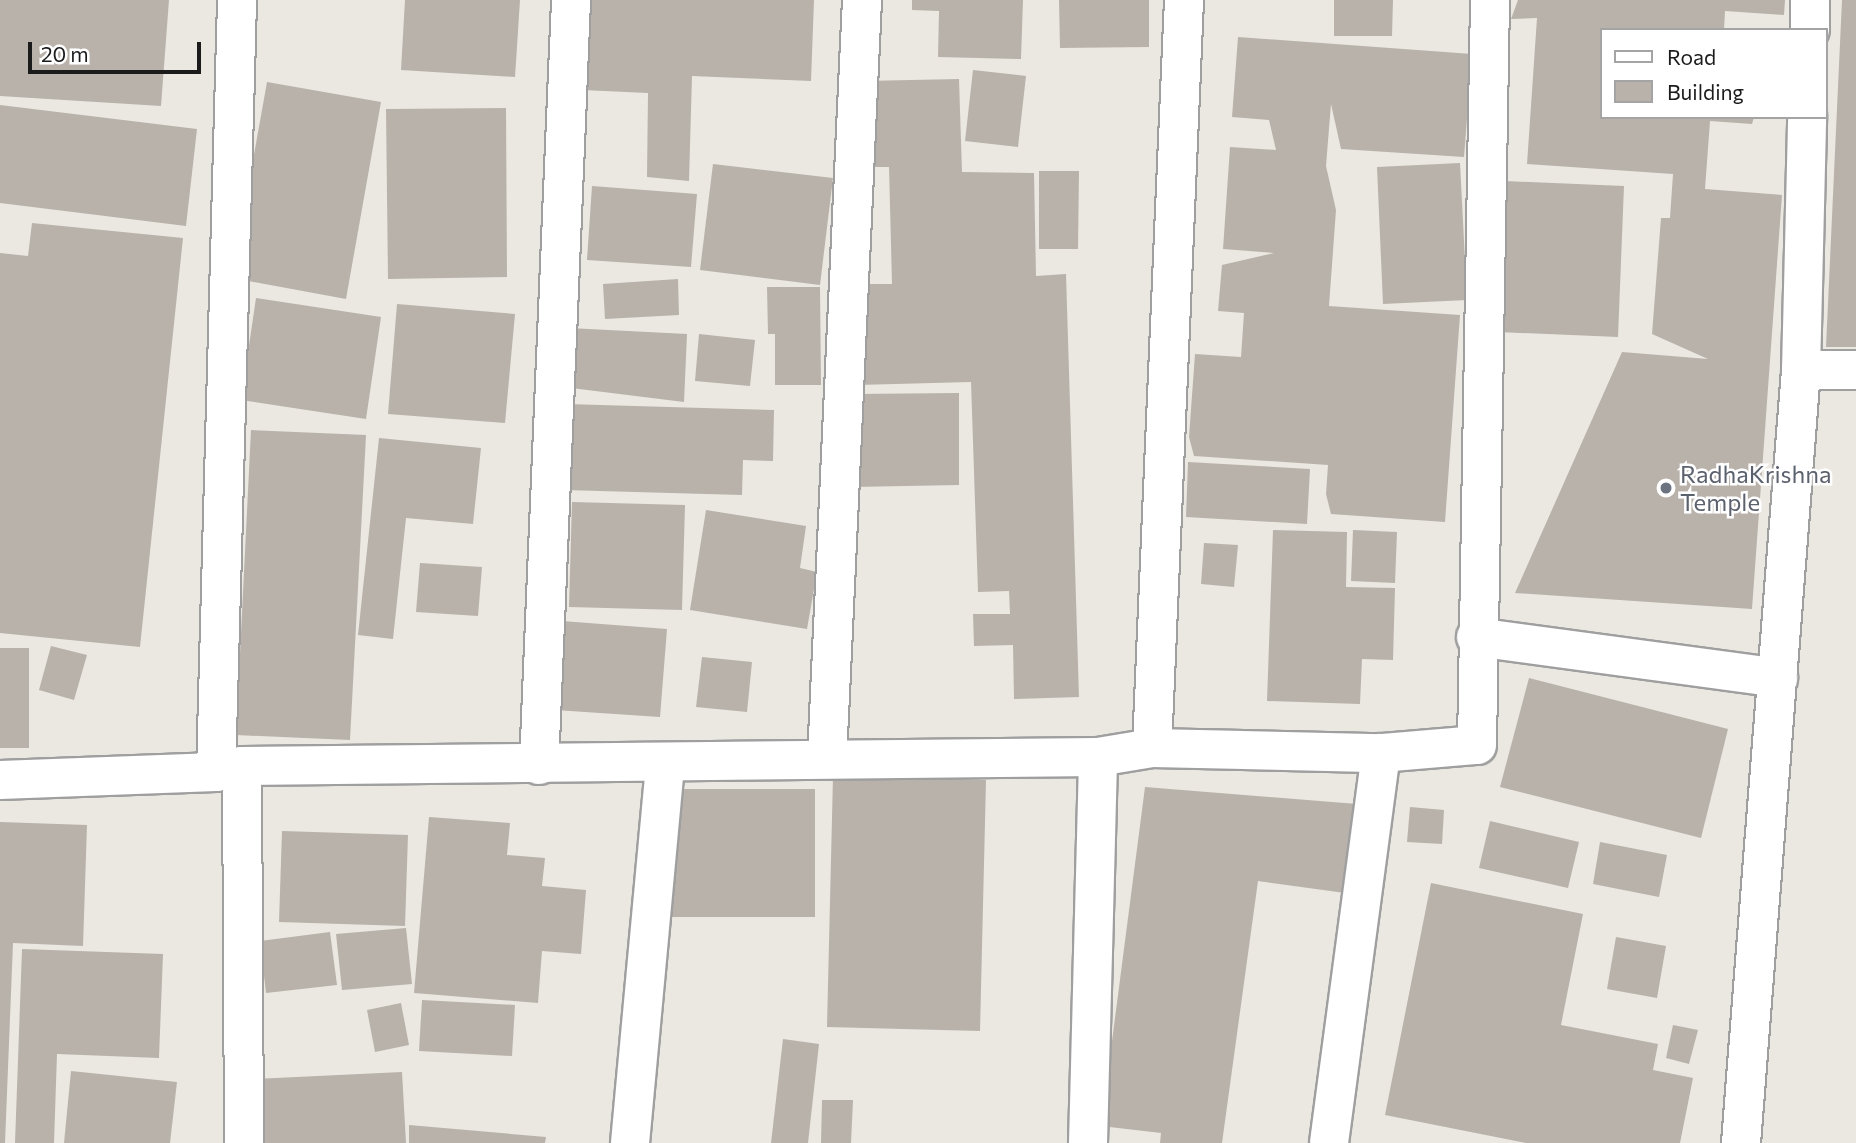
<!DOCTYPE html>
<style>
body{margin:0}
#map{position:relative;width:1856px;height:1143px;overflow:hidden;background:#ebe8e1;font-family:Commissioner,sans-serif}
div>[style]{position:absolute}
[style*='--x']{left:calc(var(--x)*1px);top:calc(var(--y)*1px);width:calc(var(--w)*1px);rotate:calc(var(--a)*1deg)}
.building>*{inset:0;background:#b8b2ab}
.roads{filter:drop-shadow(2px 0 #9f9f9f) drop-shadow(-2px 0 #9f9f9f) drop-shadow(0 2px #9f9f9f) drop-shadow(0 -2px #9f9f9f)}
.street>*{height:38px;margin:-19px;padding:0 19px;transform-origin:19px;border-radius:19px;background:#fff}
.dots>*{width:19px;height:19px;translate:-50% -50%;box-sizing:border-box;border:4px solid #fff;border-radius:50%}
span{translate:-50% -50%;white-space:nowrap;text-align:center;line-height:1.15;-webkit-text-stroke:5px #fff;paint-order:stroke}
.worship-label{font-size:24px;color:#5b616d}
.left{translate:0 -50%;text-align:left}
.legend{position:absolute;left:1600px;top:28px;width:228px;height:91px;box-sizing:border-box;background:#fff;border:2px solid #a4a4a4;margin:0;padding:9px 12px;list-style:none;font-size:21px;color:#1b1b1b}
.legend li{display:flex;align-items:center;gap:14px;height:35px}
.legend b{width:35px;border:2px solid #a4a4a4}
.scale{position:absolute;left:28px;top:42px;width:173px;height:32px;box-sizing:border-box;border:4px solid #1b1b1b;border-top:0;padding-left:9px;font-size:21px;line-height:24px;white-space:nowrap;color:#1b1b1b;-webkit-text-stroke:5px #fff;paint-order:stroke}
</style>
<div id="map">
<div class="building">
<i style="clip-path:polygon(0 0,169px 0,161px 106px,0 96px)"></i>
<i style="clip-path:polygon(405px 0,520px 0,515px 77px,401px 70px)"></i>
<i style="clip-path:polygon(586px 0,814px 0,811px 81px,692px 76px,689px 181px,647px 177px,648px 93px,582px 90px)"></i>
<i style="clip-path:polygon(912px 0,1023px 0,1021px 59px,938px 57px,939px 11px,912px 10px)"></i>
<i style="clip-path:polygon(1059px 0,1149px 0,1149px 47px,1060px 48px)"></i>
<i style="clip-path:polygon(1334px 0,1393px 0,1392px 36px,1334px 36px)"></i>
<i style="clip-path:polygon(1518px 0,1785px 0,1784px 15px,1725px 11px,1724px 30px,1602px 30px,1602px 117px,1754px 117px,1752px 124px,1710px 121px,1705px 189px,1782px 195px,1752px 609px,1515px 593px,1622px 352px,1708px 359px,1652px 334px,1661px 218px,1670px 218px,1673px 174px,1527px 164px,1537px 18px,1511px 19px)"></i>
<i style="clip-path:polygon(1842px 0,1856px 0,1856px 347px,1826px 347px)"></i>
<i style="clip-path:polygon(1238px 37px,1472px 54px,1464px 157px,1341px 149px,1331px 104px,1326px 166px,1336px 210px,1329px 306px,1460px 315px,1445px 522px,1331px 514px,1326px 494px,1328px 465px,1194px 456px,1189px 437px,1195px 354px,1241px 357px,1244px 313px,1218px 311px,1222px 265px,1274px 253px,1223px 249px,1230px 147px,1276px 150px,1269px 120px,1232px 117px)"></i>
<i style="clip-path:polygon(973px 70px,1026px 76px,1018px 147px,965px 141px)"></i>
<i style="clip-path:polygon(959px 79px,962px 172px,1034px 173px,1036px 276px,1066px 274px,1079px 697px,1014px 699px,1013px 645px,974px 646px,973px 614px,1010px 614px,1009px 591px,978px 592px,971px 382px,857px 385px,855px 284px,892px 284px,889px 167px,865px 167px,864px 81px)"></i>
<i style="clip-path:polygon(267px 82px,381px 102px,346px 299px,232px 278px)"></i>
<i style="clip-path:polygon(0 105px,197px 129px,186px 226px,0 203px)"></i>
<i style="clip-path:polygon(506px 108px,507px 277px,388px 279px,386px 109px)"></i>
<i style="clip-path:polygon(1460px 163px,1467px 300px,1383px 304px,1377px 167px)"></i>
<i style="clip-path:polygon(713px 164px,833px 178px,820px 285px,700px 270px)"></i>
<i style="clip-path:polygon(1039px 171px,1079px 171px,1078px 249px,1039px 249px)"></i>
<i style="clip-path:polygon(1505px 181px,1624px 186px,1618px 337px,1498px 332px)"></i>
<i style="clip-path:polygon(592px 186px,697px 194px,691px 267px,587px 260px)"></i>
<i style="clip-path:polygon(32px 223px,183px 238px,140px 647px,0 633px,0 253px,28px 256px)"></i>
<i style="clip-path:polygon(678px 279px,679px 315px,605px 319px,603px 284px)"></i>
<i style="clip-path:polygon(767px 287px,820px 287px,821px 385px,775px 385px,775px 334px,768px 334px)"></i>
<i style="clip-path:polygon(256px 298px,381px 317px,366px 419px,241px 400px)"></i>
<i style="clip-path:polygon(397px 304px,515px 314px,505px 423px,388px 414px)"></i>
<i style="clip-path:polygon(569px 328px,687px 334px,684px 402px,571px 388px)"></i>
<i style="clip-path:polygon(699px 334px,755px 340px,750px 386px,695px 381px)"></i>
<i style="clip-path:polygon(959px 393px,959px 485px,852px 487px,852px 394px)"></i>
<i style="clip-path:polygon(566px 404px,774px 410px,773px 461px,743px 460px,742px 495px,564px 490px)"></i>
<i style="clip-path:polygon(251px 430px,366px 435px,350px 740px,236px 735px)"></i>
<i style="clip-path:polygon(379px 438px,481px 448px,473px 524px,406px 518px,393px 639px,358px 635px)"></i>
<i style="clip-path:polygon(1188px 462px,1310px 469px,1307px 524px,1186px 517px)"></i>
<i style="clip-path:polygon(572px 502px,685px 505px,682px 610px,569px 607px)"></i>
<i style="clip-path:polygon(706px 510px,806px 526px,800px 568px,817px 572px,807px 629px,690px 610px)"></i>
<i style="clip-path:polygon(1273px 530px,1347px 532px,1346px 587px,1395px 588px,1393px 660px,1362px 659px,1360px 704px,1267px 701px)"></i>
<i style="clip-path:polygon(1353px 530px,1397px 532px,1395px 583px,1351px 581px)"></i>
<i style="clip-path:polygon(1204px 543px,1238px 545px,1234px 587px,1201px 584px)"></i>
<i style="clip-path:polygon(420px 563px,482px 567px,478px 616px,416px 612px)"></i>
<i style="clip-path:polygon(562px 621px,667px 629px,660px 717px,555px 710px)"></i>
<i style="clip-path:polygon(51px 646px,87px 655px,74px 700px,39px 690px)"></i>
<i style="clip-path:polygon(0 648px,29px 648px,29px 748px,0 748px)"></i>
<i style="clip-path:polygon(702px 657px,752px 662px,747px 712px,696px 707px)"></i>
<i style="clip-path:polygon(1529px 678px,1728px 729px,1701px 838px,1500px 787px)"></i>
<i style="clip-path:polygon(833px 776px,986px 780px,980px 1031px,827px 1027px)"></i>
<i style="clip-path:polygon(1145px 787px,1357px 804px,1345px 893px,1258px 881px,1222px 1143px,1160px 1143px,1161px 1133px,1101px 1126px)"></i>
<i style="clip-path:polygon(665px 789px,815px 789px,815px 917px,664px 917px)"></i>
<i style="clip-path:polygon(1410px 807px,1444px 810px,1442px 844px,1407px 842px)"></i>
<i style="clip-path:polygon(429px 817px,510px 823px,507px 855px,545px 858px,542px 886px,586px 890px,581px 954px,542px 951px,538px 1003px,414px 993px)"></i>
<i style="clip-path:polygon(1490px 821px,1579px 842px,1568px 888px,1479px 868px)"></i>
<i style="clip-path:polygon(0 822px,87px 825px,83px 946px,13px 943px,5px 1143px,0 1143px)"></i>
<i style="clip-path:polygon(282px 831px,408px 835px,405px 926px,279px 922px)"></i>
<i style="clip-path:polygon(1600px 842px,1667px 855px,1659px 897px,1593px 884px)"></i>
<i style="clip-path:polygon(1431px 883px,1583px 914px,1561px 1025px,1658px 1044px,1653px 1070px,1693px 1078px,1680px 1143px,1526px 1143px,1385px 1115px)"></i>
<i style="clip-path:polygon(406px 928px,412px 984px,342px 990px,336px 934px)"></i>
<i style="clip-path:polygon(330px 932px,337px 985px,266px 993px,260px 941px)"></i>
<i style="clip-path:polygon(1616px 937px,1666px 946px,1657px 998px,1607px 989px)"></i>
<i style="clip-path:polygon(22px 949px,163px 954px,159px 1058px,57px 1054px,54px 1143px,15px 1143px)"></i>
<i style="clip-path:polygon(422px 1000px,515px 1005px,512px 1056px,419px 1051px)"></i>
<i style="clip-path:polygon(401px 1003px,409px 1045px,375px 1052px,367px 1010px)"></i>
<i style="clip-path:polygon(1673px 1025px,1698px 1030px,1689px 1064px,1666px 1058px)"></i>
<i style="clip-path:polygon(783px 1039px,819px 1044px,808px 1143px,771px 1143px)"></i>
<i style="clip-path:polygon(71px 1071px,177px 1082px,170px 1143px,64px 1143px)"></i>
<i style="clip-path:polygon(402px 1072px,406px 1143px,257px 1143px,254px 1079px)"></i>
<i style="clip-path:polygon(822px 1100px,853px 1100px,851px 1143px,821px 1143px)"></i>
<i style="clip-path:polygon(409px 1125px,546px 1137px,545px 1143px,409px 1143px)"></i>
</div>
<div class="roads">
<div class="street">
<i style="--x:1810;--y:30;--w:30;--a:-90"></i>
<i style="--x:1801;--y:370;--w:55;--a:0"></i>
<i style="--x:1476;--y:637;--w:305;--a:7.7"></i>
<i style="--x:1152;--y:748;--w:749;--a:-87.55"></i>
<i style="--x:1381;--y:753;--w:96;--a:-4.8"></i>
<i style="--x:1477;--y:745;--w:745;--a:-89"></i>
<i style="--x:827;--y:759;--w:760;--a:-87.36"></i>
<i style="--x:539;--y:765;--w:766;--a:-87.6"></i>
<i style="--x:242;--y:766;--w:377;--a:89.7"></i>
<i style="--x:216;--y:772;--w:772;--a:-88.44"></i>
<i style="--x:0;--y:780;--w:216;--a:-2.1"></i>
<i style="--x:216;--y:772;--w:27;--a:-13"></i>
<i style="--x:242;--y:766;--w:856;--a:-0.6"></i>
<i style="--x:1098;--y:757;--w:55;--a:-9.5"></i>
<i style="--x:1152;--y:748;--w:229;--a:1.3"></i>
<i style="--x:1381;--y:753;--w:393;--a:97.6"></i>
<i style="--x:630;--y:1143;--w:382;--a:-84.7"></i>
<i style="--x:1088;--y:1143;--w:386;--a:-88.5"></i>
<i style="--x:1741;--y:1143;--w:775;--a:-85.56"></i>
<i style="--x:1801;--y:370;--w:253;--a:-88.6"></i>
</div>
</div>
<div class="dots">
<i style="left:1666px;top:488px;background:#6b7280"></i>
</div>
<div class="worship-label">
<span class="left" style="left:1680px;top:488px">RadhaKrishna<br>Temple</span>
</div>
<ul class="legend">
<li><b style="height:9px;background:#fff"></b>Road</li>
<li><b style="height:19px;background:#b8b2ab"></b>Building</li>
</ul>
<div class="scale">20 m</div>
</div>
